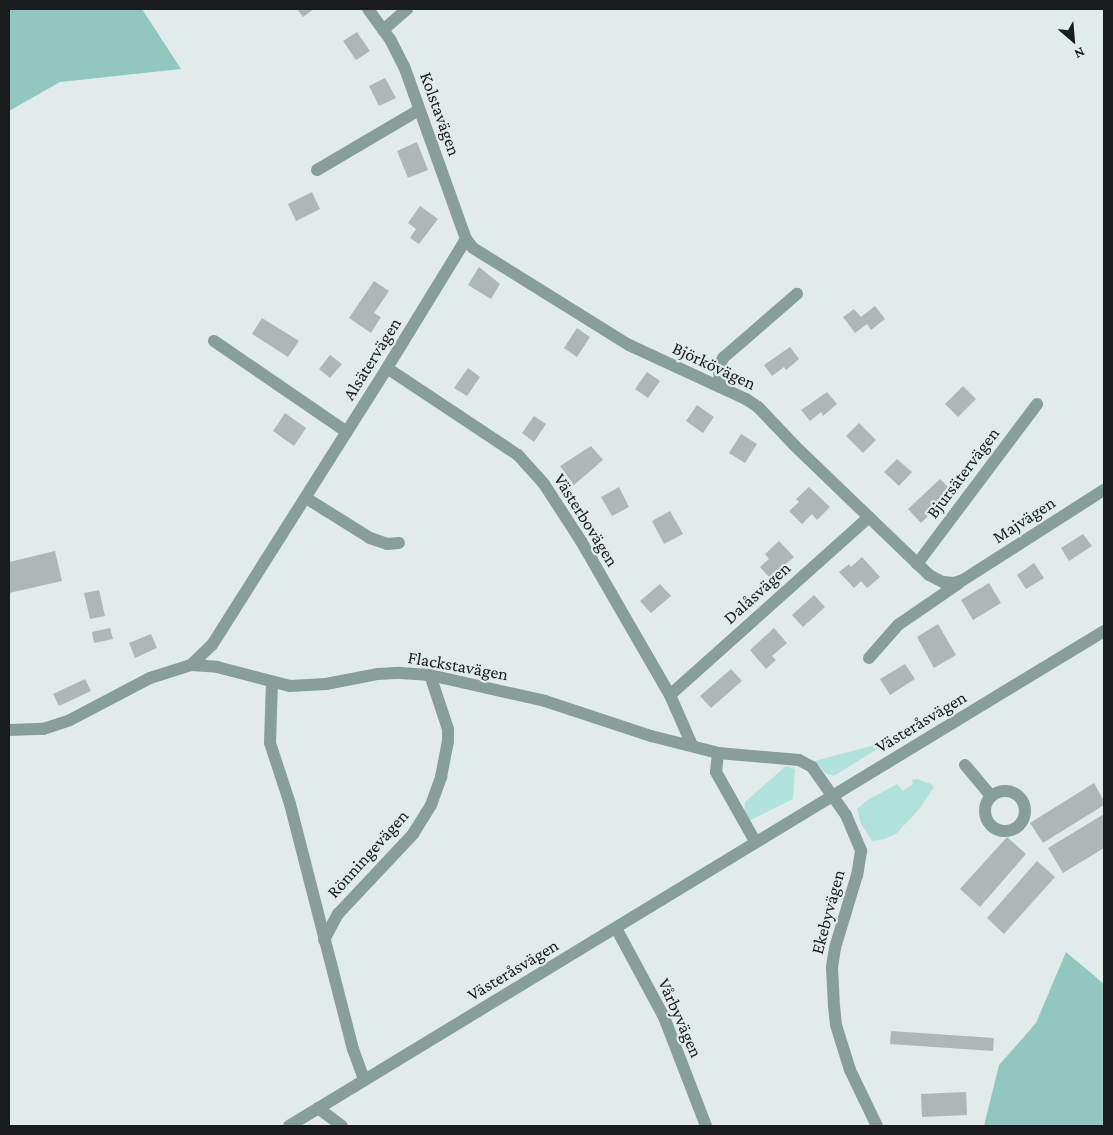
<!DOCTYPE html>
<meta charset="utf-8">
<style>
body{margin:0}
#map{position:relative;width:1113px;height:1135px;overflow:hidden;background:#e1ecea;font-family:"Crimson Pro",serif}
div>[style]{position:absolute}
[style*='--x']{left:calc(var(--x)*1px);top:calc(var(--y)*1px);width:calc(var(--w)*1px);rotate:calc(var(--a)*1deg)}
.green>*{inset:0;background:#b0e2db}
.forest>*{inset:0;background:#91c7bf}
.building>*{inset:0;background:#adb8b6}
.minor>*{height:12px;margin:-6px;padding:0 6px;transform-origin:6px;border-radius:6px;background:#889e9a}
.minor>.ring{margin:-6px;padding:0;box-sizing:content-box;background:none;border:12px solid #889e9a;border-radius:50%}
span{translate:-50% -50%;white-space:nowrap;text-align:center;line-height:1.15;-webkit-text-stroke:4.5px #e1ecea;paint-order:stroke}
.street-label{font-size:18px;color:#191c1c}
.frame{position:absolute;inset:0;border:10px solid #191c1c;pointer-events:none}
.north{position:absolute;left:1048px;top:15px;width:50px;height:50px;-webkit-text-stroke:4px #e1ecea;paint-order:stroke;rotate:153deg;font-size:14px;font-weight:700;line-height:20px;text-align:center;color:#191c1c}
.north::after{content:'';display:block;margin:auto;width:18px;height:22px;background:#191c1c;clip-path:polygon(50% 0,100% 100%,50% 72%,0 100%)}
</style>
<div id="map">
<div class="green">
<i style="clip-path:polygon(890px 741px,834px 776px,825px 773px,815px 761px)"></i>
<i style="clip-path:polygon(786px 766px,795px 769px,793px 799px,749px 821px,744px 819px,745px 802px)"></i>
<i style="clip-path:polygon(917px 779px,931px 784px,934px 787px,920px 808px,897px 833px,885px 839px,872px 841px,861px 824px,857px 809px,866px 801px,897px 784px,903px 791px,913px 784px,912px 780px)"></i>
</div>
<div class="forest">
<i style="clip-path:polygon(9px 9px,142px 9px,181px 69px,60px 82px,9px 111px)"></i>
<i style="clip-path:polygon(1066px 952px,1104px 984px,1104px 1126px,984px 1126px,999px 1065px,1036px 1023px)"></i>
</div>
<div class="building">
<i style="clip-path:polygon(297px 9px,314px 9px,303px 17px)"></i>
<i style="clip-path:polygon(357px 32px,370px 51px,356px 60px,343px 41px)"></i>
<i style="clip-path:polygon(385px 78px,396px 98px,379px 106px,369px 86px)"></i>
<i style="clip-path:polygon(417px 142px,428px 170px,408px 178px,397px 151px)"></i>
<i style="clip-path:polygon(312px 192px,320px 209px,296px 221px,288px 204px)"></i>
<i style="clip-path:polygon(420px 206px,438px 219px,419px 244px,410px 238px,416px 229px,408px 223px)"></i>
<i style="clip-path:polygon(479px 267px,500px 284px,491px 299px,468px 285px)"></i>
<i style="clip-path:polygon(374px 281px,389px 291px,374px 313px,381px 317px,371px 333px,349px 318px)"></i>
<i style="clip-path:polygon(875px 306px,885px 319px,871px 330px,867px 324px,855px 333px,843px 317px,854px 309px,861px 317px)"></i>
<i style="clip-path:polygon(262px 318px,299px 341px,288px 357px,252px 334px)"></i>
<i style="clip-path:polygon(577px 328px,590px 337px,577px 357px,564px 348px)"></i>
<i style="clip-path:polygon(790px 347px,799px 359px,786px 370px,784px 367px,772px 376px,764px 365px)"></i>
<i style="clip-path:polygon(330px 355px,342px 364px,330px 378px,319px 369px)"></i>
<i style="clip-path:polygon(468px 368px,480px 377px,467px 396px,454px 388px)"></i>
<i style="clip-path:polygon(647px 372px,660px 381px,648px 398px,635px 389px)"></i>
<i style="clip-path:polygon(963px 386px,976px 399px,958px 417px,945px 404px)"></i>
<i style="clip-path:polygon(827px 392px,837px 404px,823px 416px,821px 412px,810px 421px,801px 410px)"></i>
<i style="clip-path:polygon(697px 405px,714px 417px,703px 433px,686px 421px)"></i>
<i style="clip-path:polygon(285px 413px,306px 428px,294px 446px,273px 431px)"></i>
<i style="clip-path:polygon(534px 416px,546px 424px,534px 442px,522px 433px)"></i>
<i style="clip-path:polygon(859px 423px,876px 440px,863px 453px,846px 436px)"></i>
<i style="clip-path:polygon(741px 434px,757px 444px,745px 463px,729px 453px)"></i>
<i style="clip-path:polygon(591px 446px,603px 460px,574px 485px,560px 466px)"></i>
<i style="clip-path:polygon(897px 459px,912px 472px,899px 486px,884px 472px)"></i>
<i style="clip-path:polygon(940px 479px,953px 492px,921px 523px,908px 509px)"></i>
<i style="clip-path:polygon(619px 487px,629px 507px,612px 516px,601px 497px)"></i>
<i style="clip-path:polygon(809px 487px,830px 507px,817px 520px,812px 514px,802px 524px,789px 511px,799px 502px,796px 499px)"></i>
<i style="clip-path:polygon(670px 511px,683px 534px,664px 544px,652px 521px)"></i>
<i style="clip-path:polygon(1083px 534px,1092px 546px,1069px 561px,1061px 548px)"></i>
<i style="clip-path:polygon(779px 541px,794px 557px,770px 578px,760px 567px,769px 559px,765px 554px)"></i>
<i style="clip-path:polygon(55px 551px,62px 581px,9px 593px,9px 562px)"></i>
<i style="clip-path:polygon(862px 557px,880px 577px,867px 588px,861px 581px,854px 588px,839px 572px,849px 564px,851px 567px)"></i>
<i style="clip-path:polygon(1034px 563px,1044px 578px,1026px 589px,1017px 575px)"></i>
<i style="clip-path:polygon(989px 583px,1001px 603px,973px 620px,961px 600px)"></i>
<i style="clip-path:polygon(660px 584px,671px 596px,651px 613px,640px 601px)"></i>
<i style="clip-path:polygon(99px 590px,105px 616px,90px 619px,84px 593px)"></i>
<i style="clip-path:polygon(814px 595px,825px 607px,803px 627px,792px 615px)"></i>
<i style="clip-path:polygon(938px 624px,956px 655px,934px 668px,917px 637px)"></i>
<i style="clip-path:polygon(110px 628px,113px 639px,94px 643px,92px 632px)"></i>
<i style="clip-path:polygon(774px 628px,787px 643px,772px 656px,776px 660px,766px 669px,750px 650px)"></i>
<i style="clip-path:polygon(151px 634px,157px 648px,135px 658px,129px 643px)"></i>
<i style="clip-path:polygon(905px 664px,915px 679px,890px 695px,880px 679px)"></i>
<i style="clip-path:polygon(731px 669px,742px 681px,711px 708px,700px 696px)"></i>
<i style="clip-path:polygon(85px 679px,91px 691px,59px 706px,53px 694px)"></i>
<i style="clip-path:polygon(1094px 783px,1104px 801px,1104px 805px,1043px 843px,1030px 823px)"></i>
<i style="clip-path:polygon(1104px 814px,1104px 848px,1063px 873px,1048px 848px)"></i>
<i style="clip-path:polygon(1007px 837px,1026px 854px,980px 907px,960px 889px)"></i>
<i style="clip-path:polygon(1037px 861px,1055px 877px,1004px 934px,987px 918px)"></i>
<i style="clip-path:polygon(891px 1031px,994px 1038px,993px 1051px,890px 1044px)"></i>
<i style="clip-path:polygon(966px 1092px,967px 1115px,922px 1117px,921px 1094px)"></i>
</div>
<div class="minor">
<i style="--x:368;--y:9;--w:39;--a:54"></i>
<i style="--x:391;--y:41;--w:28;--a:63"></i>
<i style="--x:404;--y:66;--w:184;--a:70.3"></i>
<i style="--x:466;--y:239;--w:11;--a:52"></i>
<i style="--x:473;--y:248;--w:184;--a:31.9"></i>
<i style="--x:629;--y:345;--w:129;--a:24.8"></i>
<i style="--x:746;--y:399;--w:14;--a:34"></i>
<i style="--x:758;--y:407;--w:52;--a:46.5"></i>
<i style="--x:794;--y:445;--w:187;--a:43.9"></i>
<i style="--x:929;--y:575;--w:16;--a:27"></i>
<i style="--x:943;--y:582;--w:11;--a:5"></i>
<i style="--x:954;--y:583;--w:9;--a:-18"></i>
<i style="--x:963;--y:580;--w:167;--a:-32.6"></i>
<i style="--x:383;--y:30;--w:32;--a:-41"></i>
<i style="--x:317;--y:170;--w:118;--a:-30.5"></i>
<i style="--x:214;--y:341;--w:161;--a:34.4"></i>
<i style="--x:387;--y:368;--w:157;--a:33.6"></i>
<i style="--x:518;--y:455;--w:39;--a:48"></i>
<i style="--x:544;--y:484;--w:68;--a:57"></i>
<i style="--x:581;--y:541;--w:178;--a:60"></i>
<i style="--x:670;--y:695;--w:55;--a:66.3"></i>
<i style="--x:720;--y:387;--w:21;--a:-93"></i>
<i style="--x:719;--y:366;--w:9;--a:-63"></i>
<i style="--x:723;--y:358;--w:98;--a:-40.9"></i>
<i style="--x:306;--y:498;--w:75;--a:32"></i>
<i style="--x:370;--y:538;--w:18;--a:19"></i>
<i style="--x:387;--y:544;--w:12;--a:-5"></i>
<i style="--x:917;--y:564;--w:200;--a:-53.1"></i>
<i style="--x:869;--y:658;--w:44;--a:-48.7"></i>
<i style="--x:898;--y:625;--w:74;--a:-34.5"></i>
<i style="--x:191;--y:665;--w:29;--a:-44"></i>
<i style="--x:212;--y:645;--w:328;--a:-57.7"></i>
<i style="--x:387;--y:368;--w:151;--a:-58.5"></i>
<i style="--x:272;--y:682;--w:61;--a:91.9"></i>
<i style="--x:270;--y:743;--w:64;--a:71.8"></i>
<i style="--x:290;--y:804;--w:253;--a:75.6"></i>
<i style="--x:353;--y:1049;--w:33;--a:70"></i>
<i style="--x:670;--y:695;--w:267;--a:-41.8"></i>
<i style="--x:9;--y:730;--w:34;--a:-2"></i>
<i style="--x:43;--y:729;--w:28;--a:-18"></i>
<i style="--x:70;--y:720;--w:90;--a:-27.7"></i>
<i style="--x:150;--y:678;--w:43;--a:-17.6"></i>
<i style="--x:191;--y:665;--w:26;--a:4"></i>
<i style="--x:217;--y:667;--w:75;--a:14.6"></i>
<i style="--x:290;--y:686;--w:36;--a:-3"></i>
<i style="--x:326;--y:684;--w:53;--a:-10.9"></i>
<i style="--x:378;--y:674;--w:22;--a:-3"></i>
<i style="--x:400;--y:673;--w:30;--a:4"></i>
<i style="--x:430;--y:675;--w:118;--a:12.7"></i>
<i style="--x:545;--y:701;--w:112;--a:18.3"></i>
<i style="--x:651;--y:736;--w:69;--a:14.2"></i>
<i style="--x:718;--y:753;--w:81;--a:4.9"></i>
<i style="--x:799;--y:760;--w:15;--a:28"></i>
<i style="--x:812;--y:767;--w:59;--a:54.7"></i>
<i style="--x:846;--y:815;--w:39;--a:67"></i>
<i style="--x:861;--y:851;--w:24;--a:99"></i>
<i style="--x:857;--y:875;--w:76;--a:106.8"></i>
<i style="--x:835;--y:948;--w:20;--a:99"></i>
<i style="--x:832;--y:968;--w:38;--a:87"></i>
<i style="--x:834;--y:1006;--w:19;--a:84"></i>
<i style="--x:836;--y:1025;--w:47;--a:72.7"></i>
<i style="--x:850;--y:1070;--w:62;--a:64.3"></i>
<i style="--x:718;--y:753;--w:19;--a:96"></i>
<i style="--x:716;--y:772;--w:81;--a:60.6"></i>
<i style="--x:965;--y:765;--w:40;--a:50"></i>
<i class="ring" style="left:985px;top:791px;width:28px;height:28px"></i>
<i style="--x:616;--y:928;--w:101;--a:61.7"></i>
<i style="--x:664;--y:1017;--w:117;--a:68.9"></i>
<i style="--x:324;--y:940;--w:30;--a:-62"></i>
<i style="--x:338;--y:914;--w:110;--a:-46.8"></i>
<i style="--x:413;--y:834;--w:34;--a:-58"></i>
<i style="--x:431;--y:805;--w:30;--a:-70"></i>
<i style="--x:441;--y:777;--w:36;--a:-79"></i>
<i style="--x:448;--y:742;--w:13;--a:-90"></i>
<i style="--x:448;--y:729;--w:57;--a:-108.4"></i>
<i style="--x:318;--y:1108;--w:30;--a:37"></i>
<i style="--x:289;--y:1126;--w:954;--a:-31.27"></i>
</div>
<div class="street-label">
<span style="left:440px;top:114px;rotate:70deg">Kolstavägen</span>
<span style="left:372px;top:359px;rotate:-58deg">Alsätervägen</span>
<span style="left:714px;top:366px;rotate:25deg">Björkövägen</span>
<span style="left:963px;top:473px;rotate:-53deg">Bjursätervägen</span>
<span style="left:586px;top:520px;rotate:58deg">Västerbovägen</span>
<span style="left:1024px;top:520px;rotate:-33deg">Majvägen</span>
<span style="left:757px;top:593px;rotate:-42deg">Dalåsvägen</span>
<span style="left:458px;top:666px;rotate:10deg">Flackstavägen</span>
<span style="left:921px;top:722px;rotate:-31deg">Västeråsvägen</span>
<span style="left:368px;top:854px;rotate:-48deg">Rönningevägen</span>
<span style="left:828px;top:912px;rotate:-75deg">Ekebyvägen</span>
<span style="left:513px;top:970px;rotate:-31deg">Västeråsvägen</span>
<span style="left:680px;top:1018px;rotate:66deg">Vårbyvägen</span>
</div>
<div class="frame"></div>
<div class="north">N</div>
</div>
